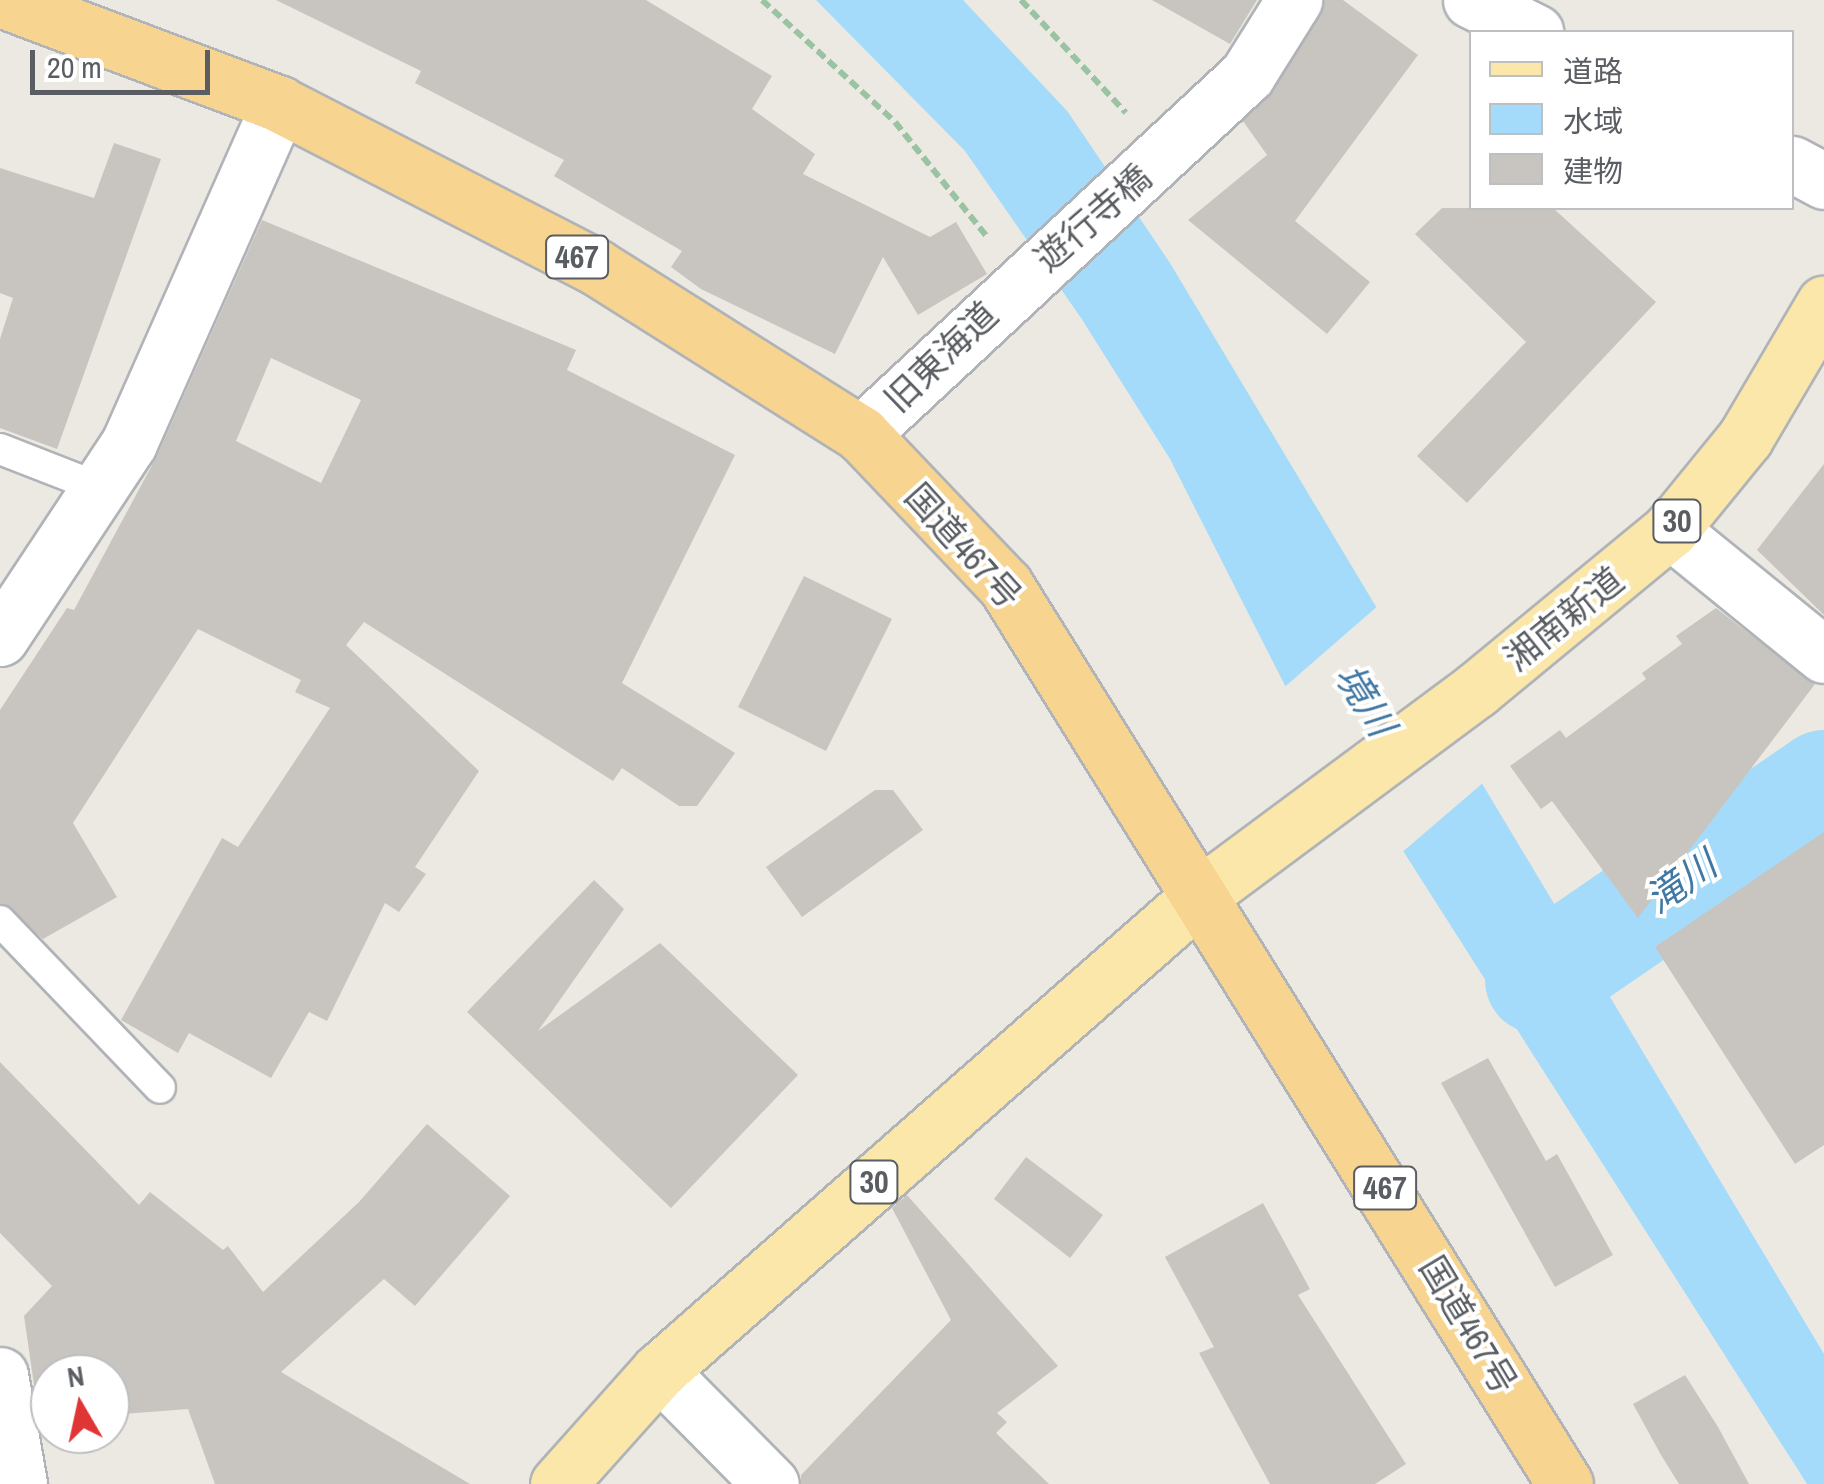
<!DOCTYPE html>
<meta charset="utf-8">
<style>
body{margin:0}
#map{position:relative;width:1824px;height:1484px;overflow:hidden;background:#ece9e2;font-family:"Archivo Narrow","Noto Sans JP",sans-serif}
div>[style]{position:absolute}
[style*='--x']{left:calc(var(--x)*1px);top:calc(var(--y)*1px);width:calc(var(--w)*1px);rotate:calc(var(--a)*1deg)}
.water>*{inset:0;background:#a4dbfa}
.pier>*{inset:0;background:#ece9e2}
.river>*{height:108px;margin:-54px;padding:0 54px;transform-origin:54px;border-radius:54px;background:#a4dbfa}
.building>*{inset:0;background:#c8c4bf}
.path>*{height:6px;margin-top:-3px;transform-origin:0;background:repeating-linear-gradient(90deg,#99c3a2 0 10px,transparent 0 15px)}
.roads{filter:drop-shadow(2px 0 #b0b3b7) drop-shadow(-2px 0 #b0b3b7) drop-shadow(0 2px #b0b3b7) drop-shadow(0 -2px #b0b3b7)}
.lane>*{height:30px;margin:-15px;padding:0 15px;transform-origin:15px;border-radius:15px;background:#fff}
.street>*{height:55px;margin:-27.5px;padding:0 27.5px;transform-origin:27.5px;border-radius:27.5px;background:#fff}
.primary>*{height:55px;margin:-27.5px;padding:0 27.5px;transform-origin:27.5px;border-radius:27.5px;background:#fae7a9}
.highway>*{height:55px;margin:-27.5px;padding:0 27.5px;transform-origin:27.5px;border-radius:27.5px;background:#f7d48f}
span{translate:-50% -50%;white-space:nowrap;text-align:center;line-height:1.15;-webkit-text-stroke:8px #fff;paint-order:stroke}
.shield-label span{padding:2px 8px;background:#fff;border:2px solid;border-radius:8px;-webkit-text-stroke-width:0}
.shield-label{font-size:32px;color:#5a5e62;font-weight:700}
.street-label{font-size:35px;color:#5a5e62}
.water-label{font-size:38px;color:#4177a2;font-style:italic}
.legend{position:absolute;left:1469px;top:30px;width:325px;height:180px;box-sizing:border-box;background:#fff;border:2px solid #bdbfc0;margin:0;padding:12px 18px;list-style:none;font-size:30px;color:#5a5e62}
.legend li{display:flex;align-items:center;gap:20px;height:50px}
.legend b{width:50px;border:2px solid #bdbfc0}
.north{position:absolute;left:30px;top:1354px;width:100px;height:100px;box-sizing:border-box;background:#fff;border:2px solid #bdbfc0;border-radius:50%;rotate:351deg;font-size:28px;font-weight:700;line-height:40px;text-align:center;color:#5a5e62}
.north::after{content:'';display:block;margin:auto;width:35px;height:45px;background:#df3635;clip-path:polygon(50% 0,100% 100%,50% 72%,0 100%)}
.scale{position:absolute;left:30px;top:50px;width:180px;height:45px;box-sizing:border-box;border:5px solid #5a5e62;border-top:0;padding-left:12px;font-size:30px;line-height:35px;white-space:nowrap;color:#5a5e62;-webkit-text-stroke:8px #fff;paint-order:stroke}
</style>
<div id="map">
<div class="water">
<i style="clip-path:polygon(816px 0,963px 0,1068px 112px,1170px 263px,1824px 1354px,1824px 1484px,1807px 1484px,1368px 796px,1309px 733px,1170px 459px,1081px 318px,965px 151px)"></i>
</div>
<div class="pier">
<i style="clip-path:polygon(1380px 604px,1484px 782px,1400px 854px,1364px 799px,1305px 736px,1280px 691px)"></i>
</div>
<div class="river">
<i style="--x:1539;--y:980;--w:346;--a:-34.5"></i>
</div>
<div class="building">
<i style="clip-path:polygon(276px 0,646px 0,772px 76px,752px 109px,815px 154px,803px 174px,930px 237px,956px 222px,987px 274px,918px 315px,883px 257px,835px 354px,701px 289px,671px 267px,682px 251px,554px 176px,564px 160px,415px 83px,421px 71px)"></i>
<i style="clip-path:polygon(1152px 0,1257px 0,1230px 44px)"></i>
<i style="clip-path:polygon(1325px 0,1343px 0,1418px 55px,1295px 221px,1370px 282px,1327px 334px,1188px 220px,1267px 155px,1243px 121px,1273px 92px)"></i>
<i style="clip-path:polygon(114px 143px,161px 159px,57px 449px,0 428px,0 339px,13px 298px,0 293px,0 168px,94px 198px)"></i>
<i style="clip-path:polygon(1442px 208px,1553px 208px,1656px 302px,1467px 503px,1417px 456px,1526px 342px,1415px 234px)"></i>
<i style="clip-path:polygon(evenodd,262px 220px,576px 350px,567px 370px,735px 455px,622px 683px,735px 753px,697px 806px,679px 806px,622px 768px,613px 781px,364px 622px,346px 645px,479px 771px,415px 867px,426px 874px,399px 912px,385px 903px,327px 1021px,309px 1012px,271px 1078px,189px 1033px,178px 1053px,121px 1020px,222px 838px,238px 847px,330px 708px,295px 692px,301px 680px,198px 629px,73px 823px,117px 897px,43px 939px,0 903px,0 710px,67px 608px,74px 610px,157px 456px,262px 220px,271px 358px,361px 400px,321px 483px,236px 441px,271px 358px)"></i>
<i style="clip-path:polygon(1824px 464px,1824px 615px,1757px 550px)"></i>
<i style="clip-path:polygon(804px 576px,892px 619px,826px 751px,738px 707px)"></i>
<i style="clip-path:polygon(1716px 608px,1815px 684px,1638px 918px,1552px 801px,1541px 809px,1510px 766px,1560px 730px,1566px 738px,1646px 679px,1642px 673px,1682px 644px,1676px 636px)"></i>
<i style="clip-path:polygon(875px 790px,893px 790px,923px 830px,802px 917px,766px 867px)"></i>
<i style="clip-path:polygon(1824px 832px,1824px 1145px,1795px 1164px,1655px 947px)"></i>
<i style="clip-path:polygon(594px 880px,624px 909px,538px 1031px,660px 943px,798px 1075px,671px 1208px,467px 1012px)"></i>
<i style="clip-path:polygon(1488px 1058px,1546px 1161px,1557px 1154px,1613px 1255px,1555px 1287px,1441px 1083px)"></i>
<i style="clip-path:polygon(0 1062px,139px 1205px,150px 1192px,223px 1250px,228px 1246px,263px 1292px,359px 1202px,427px 1124px,510px 1196px,415px 1306px,384px 1279px,281px 1372px,470px 1484px,215px 1484px,188px 1409px,110px 1415px,110px 1374px,50px 1374px,50px 1419px,39px 1419px,24px 1316px,52px 1286px,0 1233px)"></i>
<i style="clip-path:polygon(1026px 1157px,1103px 1215px,1070px 1258px,994px 1199px)"></i>
<i style="clip-path:polygon(907px 1195px,1058px 1366px,997px 1413px,1007px 1422px,996px 1433px,1049px 1484px,801px 1484px,801px 1475px,951px 1320px,892px 1208px)"></i>
<i style="clip-path:polygon(1263px 1203px,1310px 1289px,1298px 1295px,1406px 1464px,1375px 1484px,1270px 1484px,1199px 1353px,1214px 1347px,1165px 1257px)"></i>
<i style="clip-path:polygon(1685px 1375px,1718px 1427px,1749px 1484px,1679px 1484px,1661px 1455px,1633px 1404px)"></i>
</div>
<div class="path">
<i style="--x:762;--y:0;--w:180;--a:42.5"></i>
<i style="--x:895;--y:122;--w:147;--a:51.3"></i>
<i style="--x:1021;--y:0;--w:154;--a:47.1"></i>
</div>
<div class="roads">
<div class="lane">
<i style="--x:0;--y:449;--w:107;--a:21.3"></i>
<i style="--x:0;--y:921;--w:231;--a:46.2"></i>
</div>
<div class="street">
<i style="--x:1471;--y:0;--w:72;--a:26.6"></i>
<i style="--x:1792;--y:164;--w:36;--a:28"></i>
<i style="--x:861;--y:434;--w:527;--a:-42.92"></i>
<i style="--x:1247;--y:75;--w:89;--a:-57.9"></i>
<i style="--x:1670;--y:530;--w:198;--a:39.1"></i>
<i style="--x:0;--y:638;--w:234;--a:-56.5"></i>
<i style="--x:129;--y:443;--w:371;--a:-66.1"></i>
<i style="--x:659;--y:1371;--w:159;--a:45.3"></i>
<i style="--x:0;--y:1375;--w:111;--a:80.1"></i>
</div>
<div class="primary">
<i style="--x:558;--y:1484;--w:152;--a:-48.2"></i>
<i style="--x:659;--y:1371;--w:726;--a:-41.31"></i>
<i style="--x:1204;--y:892;--w:339;--a:-36.6"></i>
<i style="--x:1476;--y:690;--w:251;--a:-39.5"></i>
<i style="--x:1670;--y:530;--w:119;--a:-50.8"></i>
<i style="--x:1745;--y:438;--w:156;--a:-59.5"></i>
</div>
<div class="highway">
<i style="--x:3;--y:0;--w:295;--a:20.6"></i>
<i style="--x:279;--y:104;--w:356;--a:27.2"></i>
<i style="--x:596;--y:267;--w:313;--a:32.2"></i>
<i style="--x:861;--y:434;--w:209;--a:46.4"></i>
<i style="--x:1005;--y:585;--w:1059;--a:58.08"></i>
</div>
</div>
<div class="shield-label">
<span style="left:577px;top:257px">467</span>
<span style="left:1677px;top:521px">30</span>
<span style="left:874px;top:1182px">30</span>
<span style="left:1385px;top:1188px">467</span>
</div>
<div class="street-label">
<span style="left:1093px;top:218px;rotate:-41deg">遊行寺橋</span>
<span style="left:941px;top:357px;rotate:-44deg">旧東海道</span>
<span style="left:963px;top:546px;rotate:48deg">国道467号</span>
<span style="left:1564px;top:619px;rotate:-39deg">湘南新道</span>
<span style="left:1468px;top:1325px;rotate:59deg">国道467号</span>
</div>
<div class="water-label">
<span style="left:1365px;top:700px;rotate:58deg">境川</span>
<span style="left:1681px;top:882px;rotate:-35deg">滝川</span>
</div>
<ul class="legend">
<li><b style="height:12px;background:#fae7a9"></b>道路</li>
<li><b style="height:28px;background:#a4dbfa"></b>水域</li>
<li><b style="height:28px;background:#c8c4bf"></b>建物</li>
</ul>
<div class="north">N</div>
<div class="scale">20 m</div>
</div>
